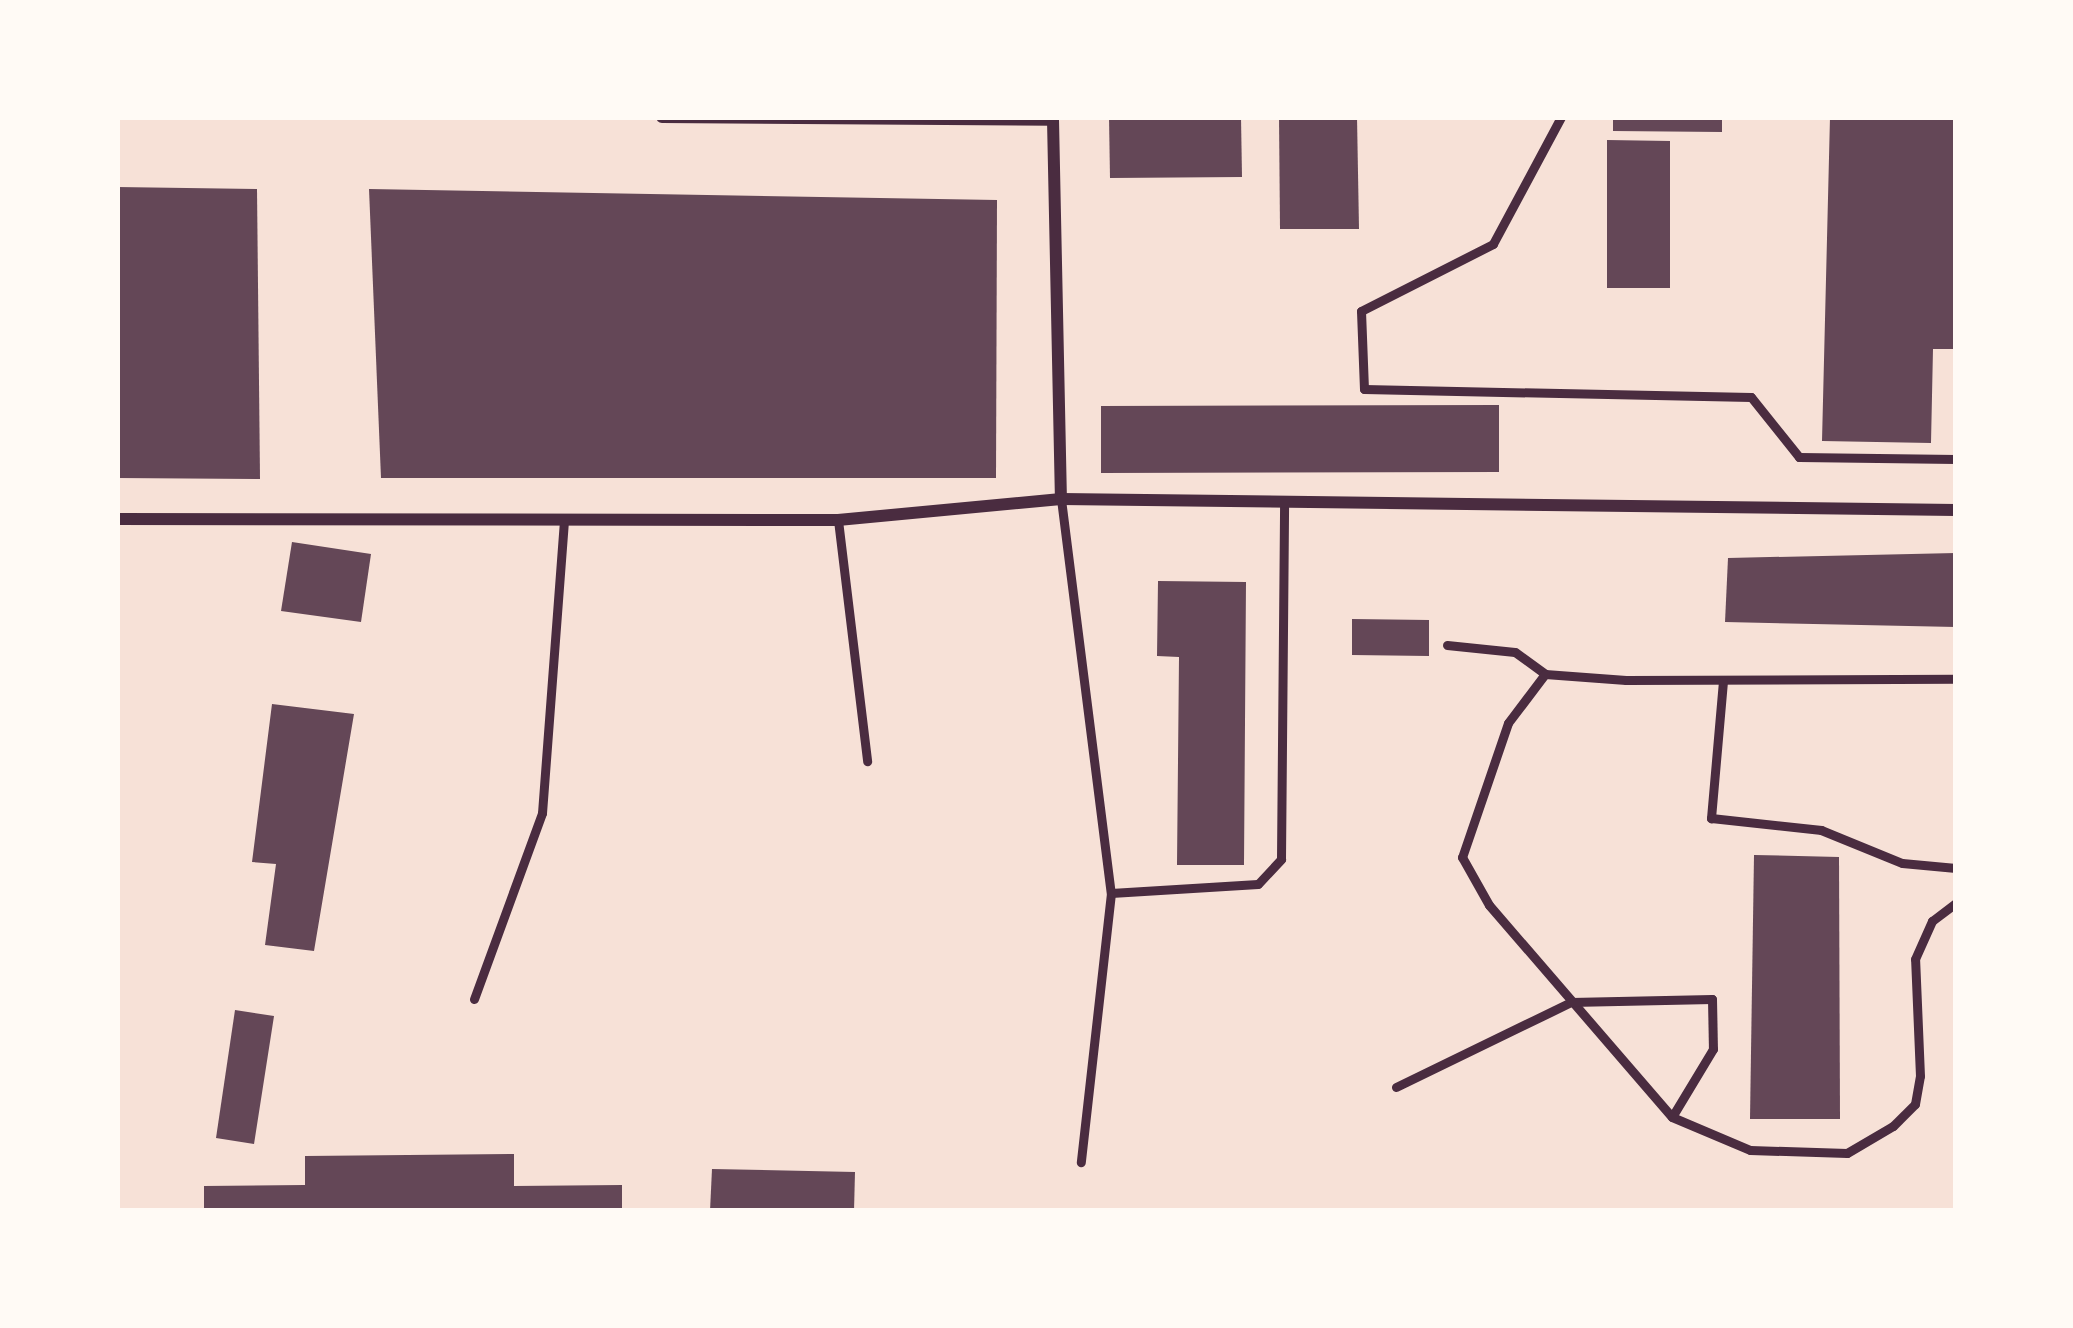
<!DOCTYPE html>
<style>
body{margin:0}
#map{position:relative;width:2073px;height:1328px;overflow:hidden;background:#f7e1d7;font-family:Poppins,sans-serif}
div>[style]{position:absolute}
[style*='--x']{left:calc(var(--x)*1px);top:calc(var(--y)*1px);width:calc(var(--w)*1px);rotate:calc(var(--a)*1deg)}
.building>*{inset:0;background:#644757}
.service>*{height:9px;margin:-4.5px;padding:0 4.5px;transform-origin:4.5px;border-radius:4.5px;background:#4a2c40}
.minor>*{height:12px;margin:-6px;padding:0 6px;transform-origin:6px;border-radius:6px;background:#4a2c40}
span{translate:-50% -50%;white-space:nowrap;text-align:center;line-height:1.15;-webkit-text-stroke:9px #fffaf5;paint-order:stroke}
.frame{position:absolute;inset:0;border:120px solid #fffaf5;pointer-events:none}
</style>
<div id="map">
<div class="building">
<i style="clip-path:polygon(1109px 117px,1241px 117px,1242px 177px,1110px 178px)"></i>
<i style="clip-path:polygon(1279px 117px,1357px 117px,1359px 229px,1280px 229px)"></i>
<i style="clip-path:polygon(1613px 117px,1722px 117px,1722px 132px,1613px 131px)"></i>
<i style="clip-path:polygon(1830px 117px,1956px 117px,1956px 349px,1933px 349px,1931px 443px,1822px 441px)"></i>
<i style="clip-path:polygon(1607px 140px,1670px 141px,1670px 288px,1607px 288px)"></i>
<i style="clip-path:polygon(117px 187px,257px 189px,260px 479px,117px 478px)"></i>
<i style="clip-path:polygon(369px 189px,997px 200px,996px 478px,381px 478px)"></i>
<i style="clip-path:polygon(1499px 405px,1499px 472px,1101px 473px,1101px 406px)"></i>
<i style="clip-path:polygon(292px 542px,371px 554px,361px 622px,281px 611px)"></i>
<i style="clip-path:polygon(1956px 553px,1956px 627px,1725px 622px,1728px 558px)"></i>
<i style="clip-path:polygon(1158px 581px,1246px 582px,1244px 865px,1177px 865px,1179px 657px,1157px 656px)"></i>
<i style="clip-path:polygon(1352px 619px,1429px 620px,1429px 656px,1352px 655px)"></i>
<i style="clip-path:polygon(272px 704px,354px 714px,314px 951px,265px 945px,276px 864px,252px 862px)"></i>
<i style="clip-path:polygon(1754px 855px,1839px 857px,1840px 1119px,1750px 1119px)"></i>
<i style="clip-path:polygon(235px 1010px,274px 1016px,254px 1144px,216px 1138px)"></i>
<i style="clip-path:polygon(514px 1154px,514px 1186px,622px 1185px,622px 1211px,204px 1211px,204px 1186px,305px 1185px,305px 1156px)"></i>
<i style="clip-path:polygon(712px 1169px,855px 1172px,854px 1211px,710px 1211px)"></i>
</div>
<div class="service">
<i style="--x:1561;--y:117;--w:144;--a:118.2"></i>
<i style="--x:1493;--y:244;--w:148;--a:153.1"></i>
<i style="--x:1361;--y:311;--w:78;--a:87.8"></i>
<i style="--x:1364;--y:389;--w:387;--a:1.2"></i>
<i style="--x:1751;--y:397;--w:77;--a:51.3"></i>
<i style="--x:1799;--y:457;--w:157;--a:0.7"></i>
<i style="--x:1061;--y:499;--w:397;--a:82.8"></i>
<i style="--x:1111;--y:893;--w:271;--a:96.4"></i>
<i style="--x:838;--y:520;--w:243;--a:83.1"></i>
<i style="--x:1447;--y:645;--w:68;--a:5.9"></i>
<i style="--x:1515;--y:652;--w:37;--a:36"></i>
<i style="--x:1545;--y:674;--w:81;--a:4.2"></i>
<i style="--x:1626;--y:680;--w:330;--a:-0.2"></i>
<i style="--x:1545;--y:674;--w:61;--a:127.1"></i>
<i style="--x:1508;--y:723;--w:142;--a:108.9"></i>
<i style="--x:1462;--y:857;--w:55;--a:60.6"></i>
<i style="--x:1489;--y:905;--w:280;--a:49.2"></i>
<i style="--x:1672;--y:1117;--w:85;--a:22.9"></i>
<i style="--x:1750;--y:1150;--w:97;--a:1.8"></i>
<i style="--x:1847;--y:1153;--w:53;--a:-30.4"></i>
<i style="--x:1893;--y:1126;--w:31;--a:-45"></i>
<i style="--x:1915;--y:1104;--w:28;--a:-80"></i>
<i style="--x:1920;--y:1076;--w:117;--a:-92.4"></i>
<i style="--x:1915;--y:959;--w:42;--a:-65.9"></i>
<i style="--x:1932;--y:921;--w:30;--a:-37"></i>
<i style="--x:1723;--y:681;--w:138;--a:95"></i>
<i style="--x:1711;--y:818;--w:111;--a:6.2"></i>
<i style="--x:1821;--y:830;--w:87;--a:22.2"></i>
<i style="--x:1902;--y:863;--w:54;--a:5.3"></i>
<i style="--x:1111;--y:893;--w:147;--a:-3.5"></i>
<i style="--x:1258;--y:884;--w:34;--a:-47"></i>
<i style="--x:1281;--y:859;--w:357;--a:-89.5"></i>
<i style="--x:474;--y:999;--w:198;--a:-69.9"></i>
<i style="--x:542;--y:813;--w:295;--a:-85.7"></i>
<i style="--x:1396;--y:1087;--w:195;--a:-25.9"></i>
<i style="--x:1571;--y:1002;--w:141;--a:-1.2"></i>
<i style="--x:1712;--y:999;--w:50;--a:88.9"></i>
<i style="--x:1713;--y:1049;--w:79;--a:121.1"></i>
</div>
<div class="minor">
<i style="--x:662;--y:117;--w:391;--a:0.4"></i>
<i style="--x:1053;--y:120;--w:379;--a:88.8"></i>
<i style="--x:117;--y:519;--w:721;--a:0.08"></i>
<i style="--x:838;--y:520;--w:224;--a:-5.4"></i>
<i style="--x:1061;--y:499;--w:895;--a:0.7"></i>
</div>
<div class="frame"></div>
</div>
